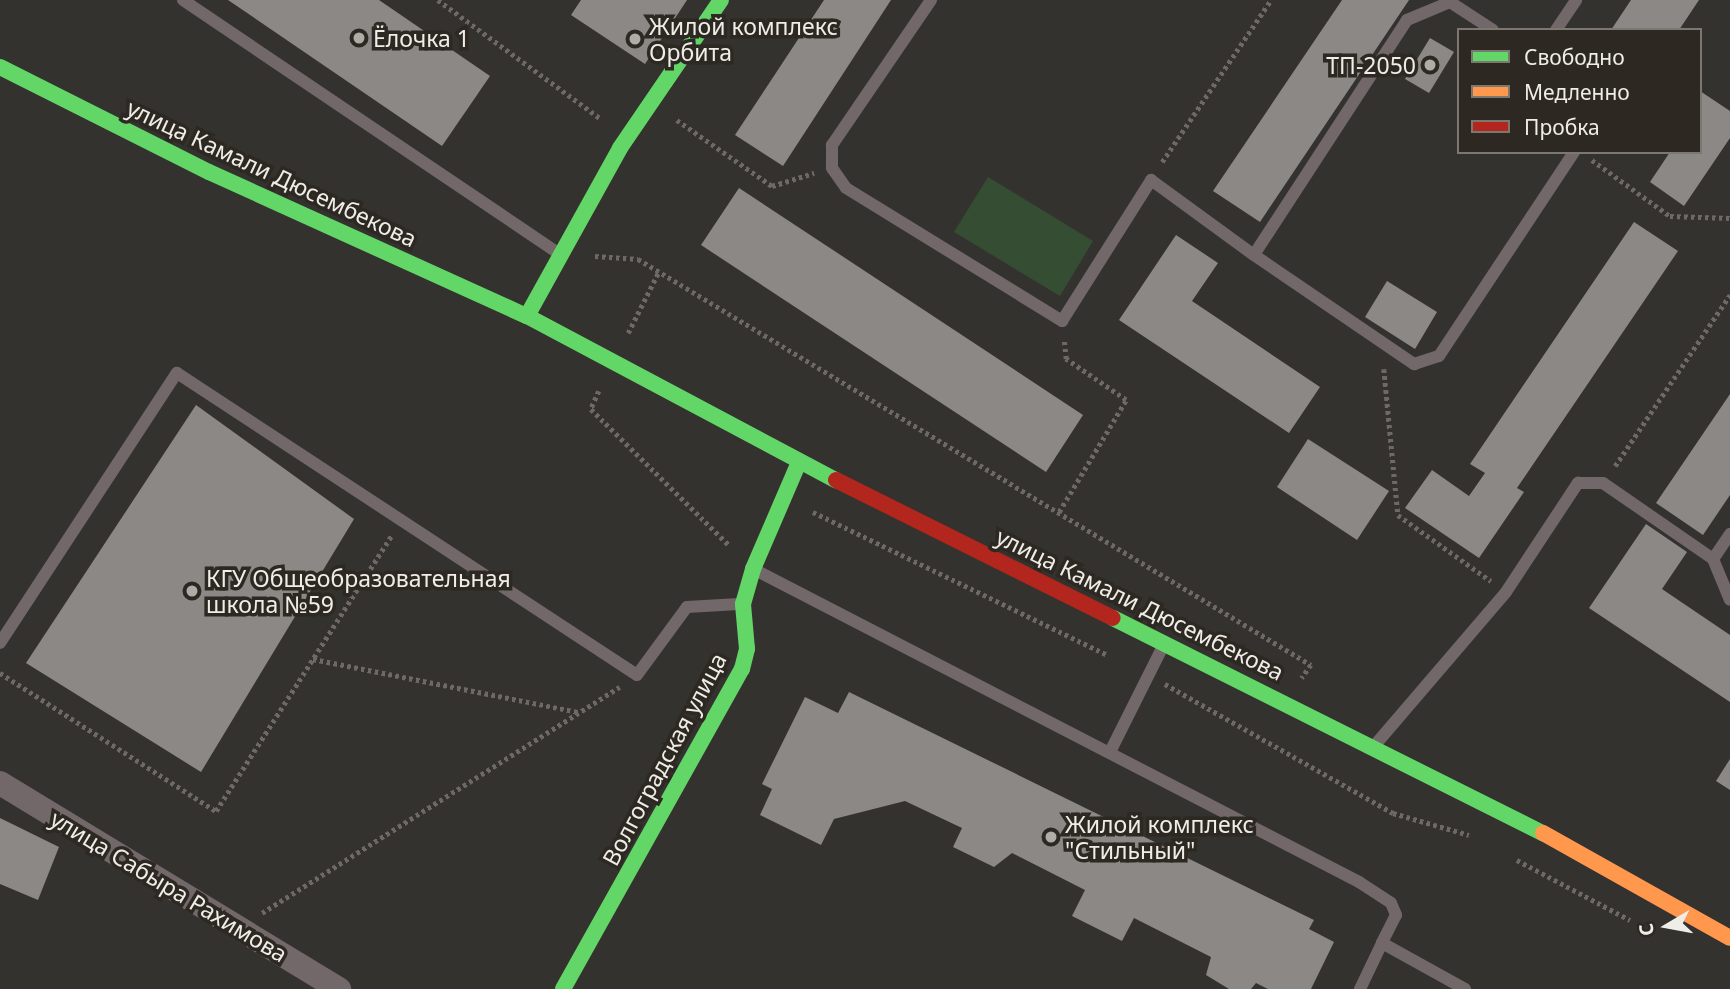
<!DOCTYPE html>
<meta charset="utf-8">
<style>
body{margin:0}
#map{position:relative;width:1730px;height:989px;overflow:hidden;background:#34322f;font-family:"Noto Sans",sans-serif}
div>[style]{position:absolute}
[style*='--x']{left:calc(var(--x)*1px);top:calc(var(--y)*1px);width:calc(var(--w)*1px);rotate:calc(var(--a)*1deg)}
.green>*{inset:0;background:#354d32}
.building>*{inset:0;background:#8b8886}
.path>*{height:4.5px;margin-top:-2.25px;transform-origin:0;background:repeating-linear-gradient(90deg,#6e6867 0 3.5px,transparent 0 7px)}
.lane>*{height:12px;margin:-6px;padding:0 6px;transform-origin:6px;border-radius:6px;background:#72686a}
.street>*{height:24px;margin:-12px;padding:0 12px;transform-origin:12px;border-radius:12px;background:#72686a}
.fast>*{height:16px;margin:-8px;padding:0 8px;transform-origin:8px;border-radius:8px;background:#63d668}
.slow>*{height:16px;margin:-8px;padding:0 8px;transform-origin:8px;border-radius:8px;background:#ff974d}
.jam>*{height:16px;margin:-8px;padding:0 8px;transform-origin:8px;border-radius:8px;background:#b3261e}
.dots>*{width:19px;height:19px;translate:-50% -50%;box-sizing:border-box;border:4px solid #2d2922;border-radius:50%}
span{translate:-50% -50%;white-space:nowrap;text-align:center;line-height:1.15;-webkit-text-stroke:7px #2d2922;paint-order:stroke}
.poi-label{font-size:23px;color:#efede8}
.left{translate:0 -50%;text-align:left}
.right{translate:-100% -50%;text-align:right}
.street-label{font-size:23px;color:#efede8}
.legend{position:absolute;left:1457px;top:28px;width:245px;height:126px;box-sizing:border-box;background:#2d2922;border:2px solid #7b7771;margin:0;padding:9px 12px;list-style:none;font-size:21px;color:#efede8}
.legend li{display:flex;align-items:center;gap:14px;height:35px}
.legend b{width:35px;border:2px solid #7b7771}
.north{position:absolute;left:1632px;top:891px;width:70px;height:70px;-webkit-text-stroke:5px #2d2922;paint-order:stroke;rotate:260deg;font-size:19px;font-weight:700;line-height:28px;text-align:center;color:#efede8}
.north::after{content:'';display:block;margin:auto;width:24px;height:32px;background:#efede8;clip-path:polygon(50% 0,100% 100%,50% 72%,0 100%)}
</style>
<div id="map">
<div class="green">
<i style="clip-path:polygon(988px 177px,1093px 241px,1060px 296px,954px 232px)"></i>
</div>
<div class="building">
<i style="clip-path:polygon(228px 0,379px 0,490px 76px,442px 146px)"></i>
<i style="clip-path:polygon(581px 0,687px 0,645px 64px,571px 15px)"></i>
<i style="clip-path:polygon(824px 0,891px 0,783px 166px,735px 135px)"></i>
<i style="clip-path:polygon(1342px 0,1409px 0,1260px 222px,1213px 191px)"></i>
<i style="clip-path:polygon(1631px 0,1699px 0,1679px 30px,1611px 30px)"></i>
<i style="clip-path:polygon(1430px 38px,1454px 52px,1429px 93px,1405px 79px)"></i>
<i style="clip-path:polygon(1700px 91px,1730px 111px,1730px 138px,1684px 206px,1650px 182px,1670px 152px,1700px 152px)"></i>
<i style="clip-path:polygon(739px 188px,1083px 415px,1046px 472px,701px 245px)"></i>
<i style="clip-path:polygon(1634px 222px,1678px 251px,1517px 488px,1524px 492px,1479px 558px,1405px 508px,1432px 470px,1469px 496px,1485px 473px,1470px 464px)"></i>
<i style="clip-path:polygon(1176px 235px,1218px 263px,1192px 301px,1320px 387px,1289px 433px,1119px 320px)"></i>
<i style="clip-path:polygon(1387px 281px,1437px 312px,1415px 349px,1365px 317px)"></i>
<i style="clip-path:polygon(1730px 394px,1730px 495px,1703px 535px,1656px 503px)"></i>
<i style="clip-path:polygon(196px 405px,354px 519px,201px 772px,26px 663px)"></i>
<i style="clip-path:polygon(1308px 439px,1389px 491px,1357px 540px,1277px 487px)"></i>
<i style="clip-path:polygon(1646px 524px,1687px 552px,1662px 589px,1730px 635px,1730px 702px,1589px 608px)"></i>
<i style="clip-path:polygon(849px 692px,1314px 920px,1309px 929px,1334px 942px,1311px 989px,1268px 989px,1256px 983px,1251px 989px,1229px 989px,1206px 975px,1211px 957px,1134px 918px,1122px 941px,1072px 916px,1085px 890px,1012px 853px,994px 867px,953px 847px,962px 828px,905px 801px,834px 819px,821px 845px,760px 815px,772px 789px,762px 784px,805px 697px,838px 713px)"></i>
<i style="clip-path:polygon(1730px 759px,1730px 790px,1716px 781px)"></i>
<i style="clip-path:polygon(0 818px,59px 847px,38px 900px,0 884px)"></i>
</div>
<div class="path">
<i style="--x:438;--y:0;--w:202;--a:36.1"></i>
<i style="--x:677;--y:120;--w:116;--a:34.8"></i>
<i style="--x:772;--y:186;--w:44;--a:-17.2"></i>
<i style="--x:1592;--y:160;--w:96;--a:35.7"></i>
<i style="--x:1670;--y:216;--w:60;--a:1.9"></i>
<i style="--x:1162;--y:162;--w:195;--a:-56.1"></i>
<i style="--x:595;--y:256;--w:43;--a:4"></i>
<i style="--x:638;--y:259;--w:786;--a:31.1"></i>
<i style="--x:1311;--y:665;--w:16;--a:125"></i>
<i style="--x:628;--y:333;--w:69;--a:-63.4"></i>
<i style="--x:1384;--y:369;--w:147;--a:84.5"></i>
<i style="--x:1398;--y:515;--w:114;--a:35.4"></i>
<i style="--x:599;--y:391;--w:20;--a:114"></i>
<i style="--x:591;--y:409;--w:195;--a:44.6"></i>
<i style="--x:1615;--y:466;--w:206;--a:-56.1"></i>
<i style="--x:813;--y:512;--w:327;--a:25.9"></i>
<i style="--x:1059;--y:512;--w:131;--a:-59.1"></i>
<i style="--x:1126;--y:400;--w:73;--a:-145.7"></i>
<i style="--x:1066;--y:359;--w:20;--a:-96"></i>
<i style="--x:313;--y:659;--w:271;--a:11.3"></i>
<i style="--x:0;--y:673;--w:256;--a:32.6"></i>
<i style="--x:216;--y:811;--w:326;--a:-57.5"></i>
<i style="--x:1165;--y:684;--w:262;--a:29.5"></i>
<i style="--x:1393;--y:813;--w:79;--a:16.1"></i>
<i style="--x:1517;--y:860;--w:128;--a:28"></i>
<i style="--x:262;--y:913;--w:423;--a:-32.3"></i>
</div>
<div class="lane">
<i style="--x:183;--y:0;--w:454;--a:34"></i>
<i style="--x:931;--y:0;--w:176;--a:124.3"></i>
<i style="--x:832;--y:145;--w:23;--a:90"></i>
<i style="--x:832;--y:168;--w:24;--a:55"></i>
<i style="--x:846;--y:188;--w:254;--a:31.6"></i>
<i style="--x:1062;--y:321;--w:167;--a:-57.7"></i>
<i style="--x:1151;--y:180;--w:127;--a:36.1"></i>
<i style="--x:1493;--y:30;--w:51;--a:-146.9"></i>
<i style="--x:1450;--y:2;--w:47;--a:157.3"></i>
<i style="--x:1407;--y:20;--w:280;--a:123.1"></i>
<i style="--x:1254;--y:255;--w:194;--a:34.3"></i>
<i style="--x:1414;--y:364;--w:26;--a:-18"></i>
<i style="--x:1439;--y:356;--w:245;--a:-56.5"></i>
<i style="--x:1556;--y:30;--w:36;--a:-56"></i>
<i style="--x:1730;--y:534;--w:30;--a:124"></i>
<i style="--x:1713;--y:559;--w:44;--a:67.5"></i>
<i style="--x:757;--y:571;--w:678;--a:27.32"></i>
<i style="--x:1359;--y:882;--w:38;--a:33"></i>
<i style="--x:1391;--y:903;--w:13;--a:67"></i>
<i style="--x:1396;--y:915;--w:31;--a:117"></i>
<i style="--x:1382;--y:943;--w:95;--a:29"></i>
<i style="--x:0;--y:643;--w:323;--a:-56.8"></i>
<i style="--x:177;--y:373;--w:550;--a:33.29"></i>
<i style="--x:637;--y:675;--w:84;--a:-53.7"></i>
<i style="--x:687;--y:607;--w:52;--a:-3.3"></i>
<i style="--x:1375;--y:745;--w:201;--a:-49.4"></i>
<i style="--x:1506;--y:592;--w:131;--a:-56.6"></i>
<i style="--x:1578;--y:483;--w:25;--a:0"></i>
<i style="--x:1603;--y:483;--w:134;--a:34.6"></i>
<i style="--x:1110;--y:752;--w:119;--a:-63.4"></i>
<i style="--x:1360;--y:989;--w:51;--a:-64.4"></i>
</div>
<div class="street">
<i style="--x:0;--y:783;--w:397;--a:31.3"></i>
</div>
<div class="fast">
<i style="--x:0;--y:67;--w:234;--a:26.7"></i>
<i style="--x:209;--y:172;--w:349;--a:24.4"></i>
<i style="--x:527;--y:316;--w:350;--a:28"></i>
<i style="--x:527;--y:316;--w:192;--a:-61"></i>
<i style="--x:620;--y:148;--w:179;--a:-55.7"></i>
<i style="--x:1113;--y:618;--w:481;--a:26.6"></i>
<i style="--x:563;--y:989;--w:367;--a:-60.8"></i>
<i style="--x:742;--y:669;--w:21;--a:-76"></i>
<i style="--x:747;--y:649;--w:45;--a:-95.1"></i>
<i style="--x:743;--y:604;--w:36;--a:-74"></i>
<i style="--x:753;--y:569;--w:116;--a:-66.7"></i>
</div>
<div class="slow">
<i style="--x:1543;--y:833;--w:214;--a:29.3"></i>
</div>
<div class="jam">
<i style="--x:836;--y:480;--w:309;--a:26.5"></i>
</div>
<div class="dots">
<i style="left:359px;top:38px;background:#aeaca7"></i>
<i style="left:635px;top:39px;background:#aeaca7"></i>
<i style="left:1430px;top:65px;background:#aeaca7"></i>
<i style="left:192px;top:591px;background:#aeaca7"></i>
<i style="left:1051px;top:837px;background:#aeaca7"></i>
</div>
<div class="poi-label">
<span class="left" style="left:649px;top:39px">Жилой комплекс<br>Орбита</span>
<span class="left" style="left:373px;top:38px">Ёлочка 1</span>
<span class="right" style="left:1416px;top:65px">ТП-2050</span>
<span class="left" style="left:206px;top:591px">КГУ Общеобразовательная<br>школа №59</span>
<span class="left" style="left:1065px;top:837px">Жилой комплекс<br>"Стильный"</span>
</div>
<div class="street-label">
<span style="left:272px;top:173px;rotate:25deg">улица Камали Дюсембекова</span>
<span style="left:1140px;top:604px;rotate:26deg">улица Камали Дюсембекова</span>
<span style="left:664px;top:759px;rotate:-62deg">Волгоградская улица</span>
<span style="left:169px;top:886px;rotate:31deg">улица Сабыра Рахимова</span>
</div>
<ul class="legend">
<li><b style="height:9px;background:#63d668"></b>Свободно</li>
<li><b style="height:9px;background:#ff974d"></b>Медленно</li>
<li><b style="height:9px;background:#b3261e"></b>Пробка</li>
</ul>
<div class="north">С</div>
</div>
